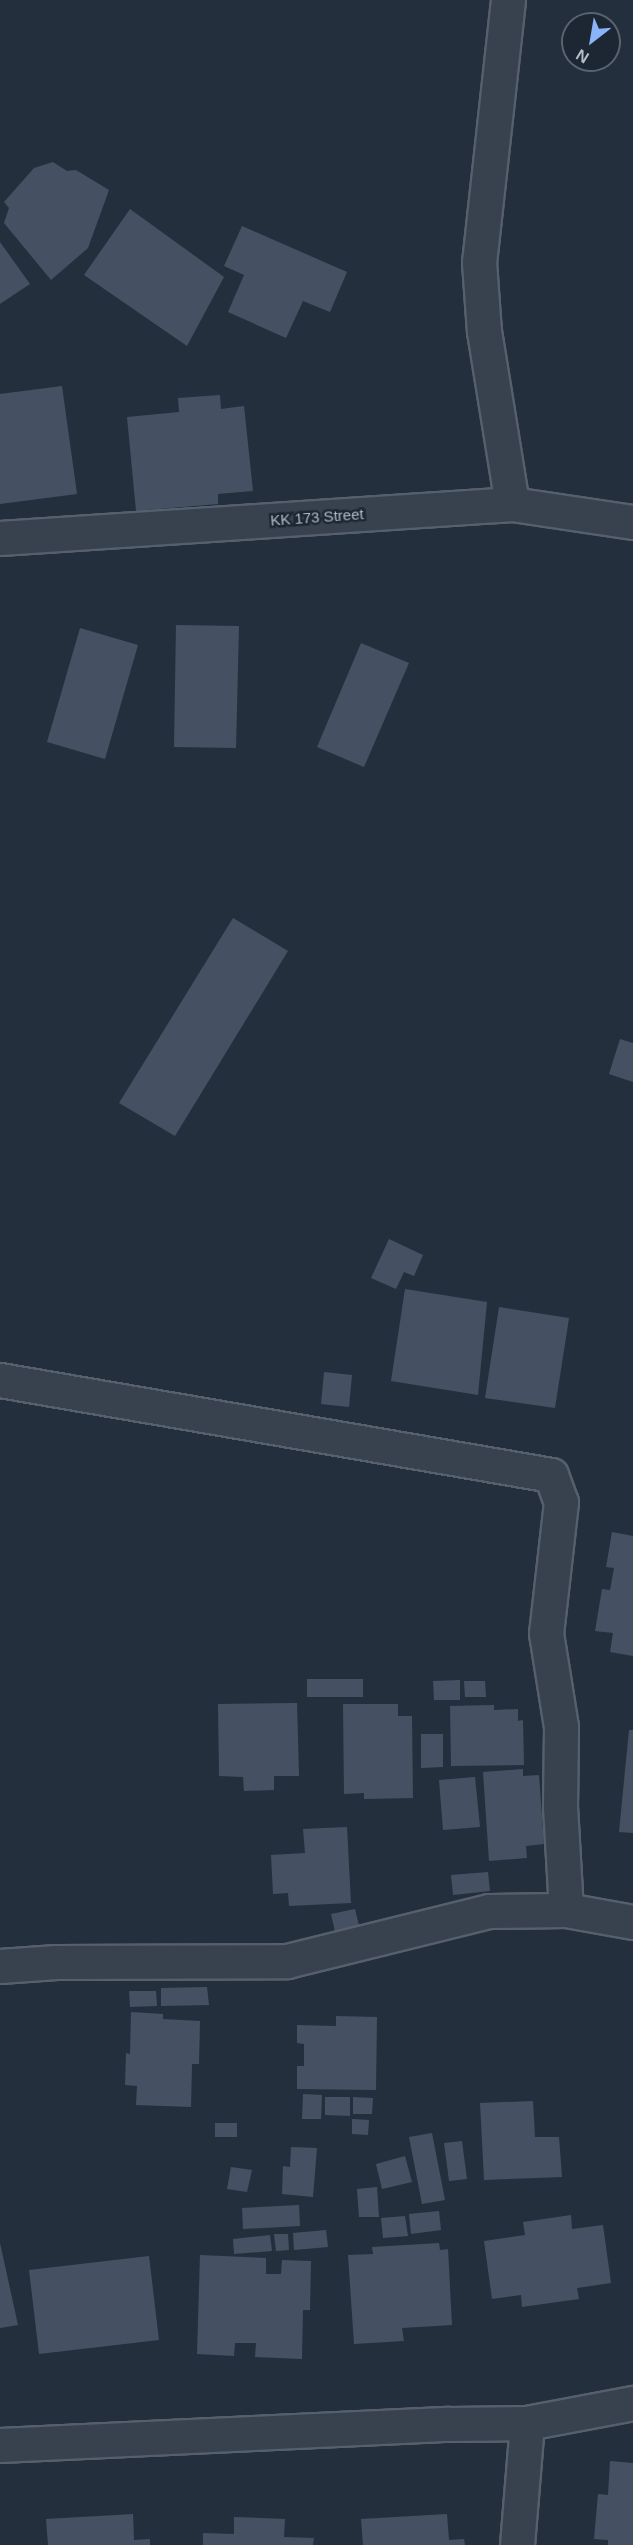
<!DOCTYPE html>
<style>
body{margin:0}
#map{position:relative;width:633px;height:2545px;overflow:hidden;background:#242f3e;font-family:Helvetica,sans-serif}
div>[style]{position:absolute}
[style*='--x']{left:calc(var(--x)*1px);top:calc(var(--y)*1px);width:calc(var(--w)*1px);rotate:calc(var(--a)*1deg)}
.building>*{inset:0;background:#455162}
.roads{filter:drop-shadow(2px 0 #565f6c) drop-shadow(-2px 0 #565f6c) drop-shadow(0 2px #565f6c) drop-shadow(0 -2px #565f6c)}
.minor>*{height:33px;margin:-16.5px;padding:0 16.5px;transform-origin:16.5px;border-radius:16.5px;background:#38414e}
span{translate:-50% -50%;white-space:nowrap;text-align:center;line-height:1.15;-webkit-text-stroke:5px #1d2633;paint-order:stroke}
.street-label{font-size:15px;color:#b4bcc9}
.north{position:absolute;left:561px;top:12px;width:60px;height:60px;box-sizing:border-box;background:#1d2633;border:2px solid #59626f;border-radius:50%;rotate:211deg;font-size:16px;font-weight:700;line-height:24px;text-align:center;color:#b4bcc9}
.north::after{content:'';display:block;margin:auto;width:21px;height:27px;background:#8ab4f8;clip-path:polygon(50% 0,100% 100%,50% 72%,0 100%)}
</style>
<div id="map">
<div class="building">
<i style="clip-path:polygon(53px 162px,67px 171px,76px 170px,109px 190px,88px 248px,51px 280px,4px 223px,9px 208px,4px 202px,34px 168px)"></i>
<i style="clip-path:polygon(130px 209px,224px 277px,187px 346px,84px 275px)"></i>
<i style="clip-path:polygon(242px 226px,347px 272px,330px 312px,303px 301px,286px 338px,228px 312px,244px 275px,224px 266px)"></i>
<i style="clip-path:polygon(0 242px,30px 284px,0 304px)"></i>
<i style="clip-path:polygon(62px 386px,77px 494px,0 504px,0 394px)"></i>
<i style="clip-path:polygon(220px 395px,221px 409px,244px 406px,253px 491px,218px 494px,218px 504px,136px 511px,127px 417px,179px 412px,178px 398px)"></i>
<i style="clip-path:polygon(176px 625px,239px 626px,236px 748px,174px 747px)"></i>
<i style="clip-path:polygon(80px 628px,138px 645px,105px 759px,47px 742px)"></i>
<i style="clip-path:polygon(361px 643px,409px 663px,364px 767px,317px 747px)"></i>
<i style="clip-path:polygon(233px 918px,288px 951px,175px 1136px,119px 1103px)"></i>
<i style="clip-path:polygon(620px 1039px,633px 1043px,633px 1082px,609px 1074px)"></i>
<i style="clip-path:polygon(389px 1239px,423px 1255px,414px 1276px,404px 1272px,396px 1289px,371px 1278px)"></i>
<i style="clip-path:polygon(405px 1289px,487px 1302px,478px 1395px,391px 1381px)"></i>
<i style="clip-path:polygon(499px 1307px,569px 1318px,555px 1408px,485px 1398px)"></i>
<i style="clip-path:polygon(324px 1372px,352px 1375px,349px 1407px,321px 1404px)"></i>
<i style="clip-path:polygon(612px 1532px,633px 1536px,633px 1656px,610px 1652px,613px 1633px,595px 1631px,602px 1589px,610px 1590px,614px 1568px,606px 1567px)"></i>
<i style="clip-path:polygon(307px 1679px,363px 1679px,363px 1697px,307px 1697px)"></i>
<i style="clip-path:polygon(460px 1680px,460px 1700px,434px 1700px,433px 1681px)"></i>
<i style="clip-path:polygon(464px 1681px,485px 1681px,486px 1697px,465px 1697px)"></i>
<i style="clip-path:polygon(297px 1703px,299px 1776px,274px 1776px,274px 1790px,244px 1791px,243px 1777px,219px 1776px,218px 1704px)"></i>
<i style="clip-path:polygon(343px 1704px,398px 1704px,398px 1716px,412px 1716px,413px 1798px,364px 1799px,364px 1793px,344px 1794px)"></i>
<i style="clip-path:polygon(494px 1705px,494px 1710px,518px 1709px,518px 1721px,523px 1720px,524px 1765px,451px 1766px,450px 1706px)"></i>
<i style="clip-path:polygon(629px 1730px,633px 1730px,633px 1833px,619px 1832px)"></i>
<i style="clip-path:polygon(421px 1734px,443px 1734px,443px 1767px,421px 1768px)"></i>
<i style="clip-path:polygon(523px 1769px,523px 1776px,539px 1775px,544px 1844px,526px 1846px,527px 1858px,489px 1861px,483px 1772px)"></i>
<i style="clip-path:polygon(475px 1777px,480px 1827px,443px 1830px,439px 1780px)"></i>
<i style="clip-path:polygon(347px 1827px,351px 1903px,289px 1906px,288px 1893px,273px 1894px,271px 1855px,305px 1853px,303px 1829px)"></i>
<i style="clip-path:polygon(488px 1872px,490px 1891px,453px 1895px,451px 1875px)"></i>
<i style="clip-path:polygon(355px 1909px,360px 1930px,336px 1936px,331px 1914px)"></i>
<i style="clip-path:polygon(207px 1987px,209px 2005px,161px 2006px,161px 1988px)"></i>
<i style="clip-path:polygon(129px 1991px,156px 1991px,157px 2006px,130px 2007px)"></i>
<i style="clip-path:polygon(131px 2012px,163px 2014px,163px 2019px,200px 2021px,199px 2064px,192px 2064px,191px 2107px,136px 2105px,137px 2086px,125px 2085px,126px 2053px,130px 2054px)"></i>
<i style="clip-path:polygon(336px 2016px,377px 2017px,376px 2090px,297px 2089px,297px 2066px,304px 2066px,304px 2044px,297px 2043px,297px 2025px,336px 2026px)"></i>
<i style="clip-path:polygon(303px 2094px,322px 2095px,321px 2119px,302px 2119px)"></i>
<i style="clip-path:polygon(325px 2097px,350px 2097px,350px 2116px,325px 2115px)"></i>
<i style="clip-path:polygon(353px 2097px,373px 2098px,372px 2114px,353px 2114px)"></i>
<i style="clip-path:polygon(533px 2101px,535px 2137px,559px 2137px,562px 2177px,484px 2180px,480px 2103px)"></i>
<i style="clip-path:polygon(352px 2119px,369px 2120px,368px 2135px,352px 2134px)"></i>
<i style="clip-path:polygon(215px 2123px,237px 2123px,237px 2137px,215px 2137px)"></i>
<i style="clip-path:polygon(432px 2133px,445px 2200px,422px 2204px,409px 2137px)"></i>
<i style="clip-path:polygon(462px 2141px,467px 2179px,449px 2181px,444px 2143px)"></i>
<i style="clip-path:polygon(291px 2147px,317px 2148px,313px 2197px,282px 2194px,283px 2166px,290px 2167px)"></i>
<i style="clip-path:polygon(405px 2156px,412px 2182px,382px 2189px,376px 2164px)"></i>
<i style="clip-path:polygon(231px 2167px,252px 2170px,247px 2192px,227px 2189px)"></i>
<i style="clip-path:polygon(377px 2187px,379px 2217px,359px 2217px,357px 2189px)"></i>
<i style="clip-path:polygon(299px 2205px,300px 2226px,243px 2229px,242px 2208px)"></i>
<i style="clip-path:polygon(439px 2211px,441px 2230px,411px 2234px,409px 2214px)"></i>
<i style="clip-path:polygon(571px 2215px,572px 2229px,603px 2225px,611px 2283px,577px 2288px,579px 2299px,522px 2307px,521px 2295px,492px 2299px,484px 2241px,525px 2235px,523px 2222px)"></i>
<i style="clip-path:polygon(405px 2216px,408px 2236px,383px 2238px,381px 2218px)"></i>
<i style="clip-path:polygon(326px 2230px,328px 2247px,294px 2250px,293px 2233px)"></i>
<i style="clip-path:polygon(274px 2234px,288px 2234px,289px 2250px,276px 2251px)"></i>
<i style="clip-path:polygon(270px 2235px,272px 2251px,234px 2254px,233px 2239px)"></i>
<i style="clip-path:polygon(0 2243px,18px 2325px,0 2328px)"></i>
<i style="clip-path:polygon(439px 2243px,440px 2250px,448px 2249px,452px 2325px,402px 2328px,404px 2341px,354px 2344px,348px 2255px,373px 2254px,372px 2247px)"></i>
<i style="clip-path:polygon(200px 2255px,266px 2258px,266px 2274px,281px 2274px,282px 2260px,311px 2261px,310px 2310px,303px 2310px,302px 2359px,255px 2357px,256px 2343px,235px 2343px,234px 2356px,197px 2354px)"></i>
<i style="clip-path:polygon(149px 2256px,159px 2340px,39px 2354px,29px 2270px)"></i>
<i style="clip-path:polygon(610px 2461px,633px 2463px,633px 2545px,608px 2545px,608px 2540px,594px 2539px,598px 2494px,608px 2495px)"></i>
<i style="clip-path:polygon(133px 2514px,134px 2540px,150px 2539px,150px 2545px,48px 2545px,46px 2519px)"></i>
<i style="clip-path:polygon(447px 2514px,449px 2540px,464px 2539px,465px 2545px,363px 2545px,361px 2519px)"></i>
<i style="clip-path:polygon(234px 2517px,285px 2519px,284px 2537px,314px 2538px,313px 2545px,203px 2545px,203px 2533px,234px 2534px)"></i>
</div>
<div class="roads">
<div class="minor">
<i style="--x:508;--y:0;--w:264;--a:96.3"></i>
<i style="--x:479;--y:262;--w:69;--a:85.9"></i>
<i style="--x:484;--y:331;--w:175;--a:80.8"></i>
<i style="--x:0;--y:538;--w:513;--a:-3.8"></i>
<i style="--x:512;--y:504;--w:122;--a:8.5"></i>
<i style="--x:0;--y:1380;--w:559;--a:9.78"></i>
<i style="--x:551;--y:1475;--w:29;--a:70"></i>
<i style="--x:561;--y:1502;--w:132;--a:96.5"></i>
<i style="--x:546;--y:1633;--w:95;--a:80.9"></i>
<i style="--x:561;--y:1727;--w:79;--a:90.7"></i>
<i style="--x:560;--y:1806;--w:104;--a:86.7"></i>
<i style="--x:0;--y:1966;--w:56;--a:-4.1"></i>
<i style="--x:56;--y:1962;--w:231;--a:-0.2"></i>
<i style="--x:287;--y:1961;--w:208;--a:-13.9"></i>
<i style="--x:489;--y:1911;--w:77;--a:-0.7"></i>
<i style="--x:566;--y:1910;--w:68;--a:10.2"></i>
<i style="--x:0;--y:2445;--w:449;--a:-2.7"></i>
<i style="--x:449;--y:2424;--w:78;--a:-0.7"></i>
<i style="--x:527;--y:2423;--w:108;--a:-10.7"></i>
<i style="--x:517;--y:2545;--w:122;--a:-85.3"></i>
</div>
</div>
<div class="street-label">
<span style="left:317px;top:517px;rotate:-4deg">KK 173 Street</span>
</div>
<div class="north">N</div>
</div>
